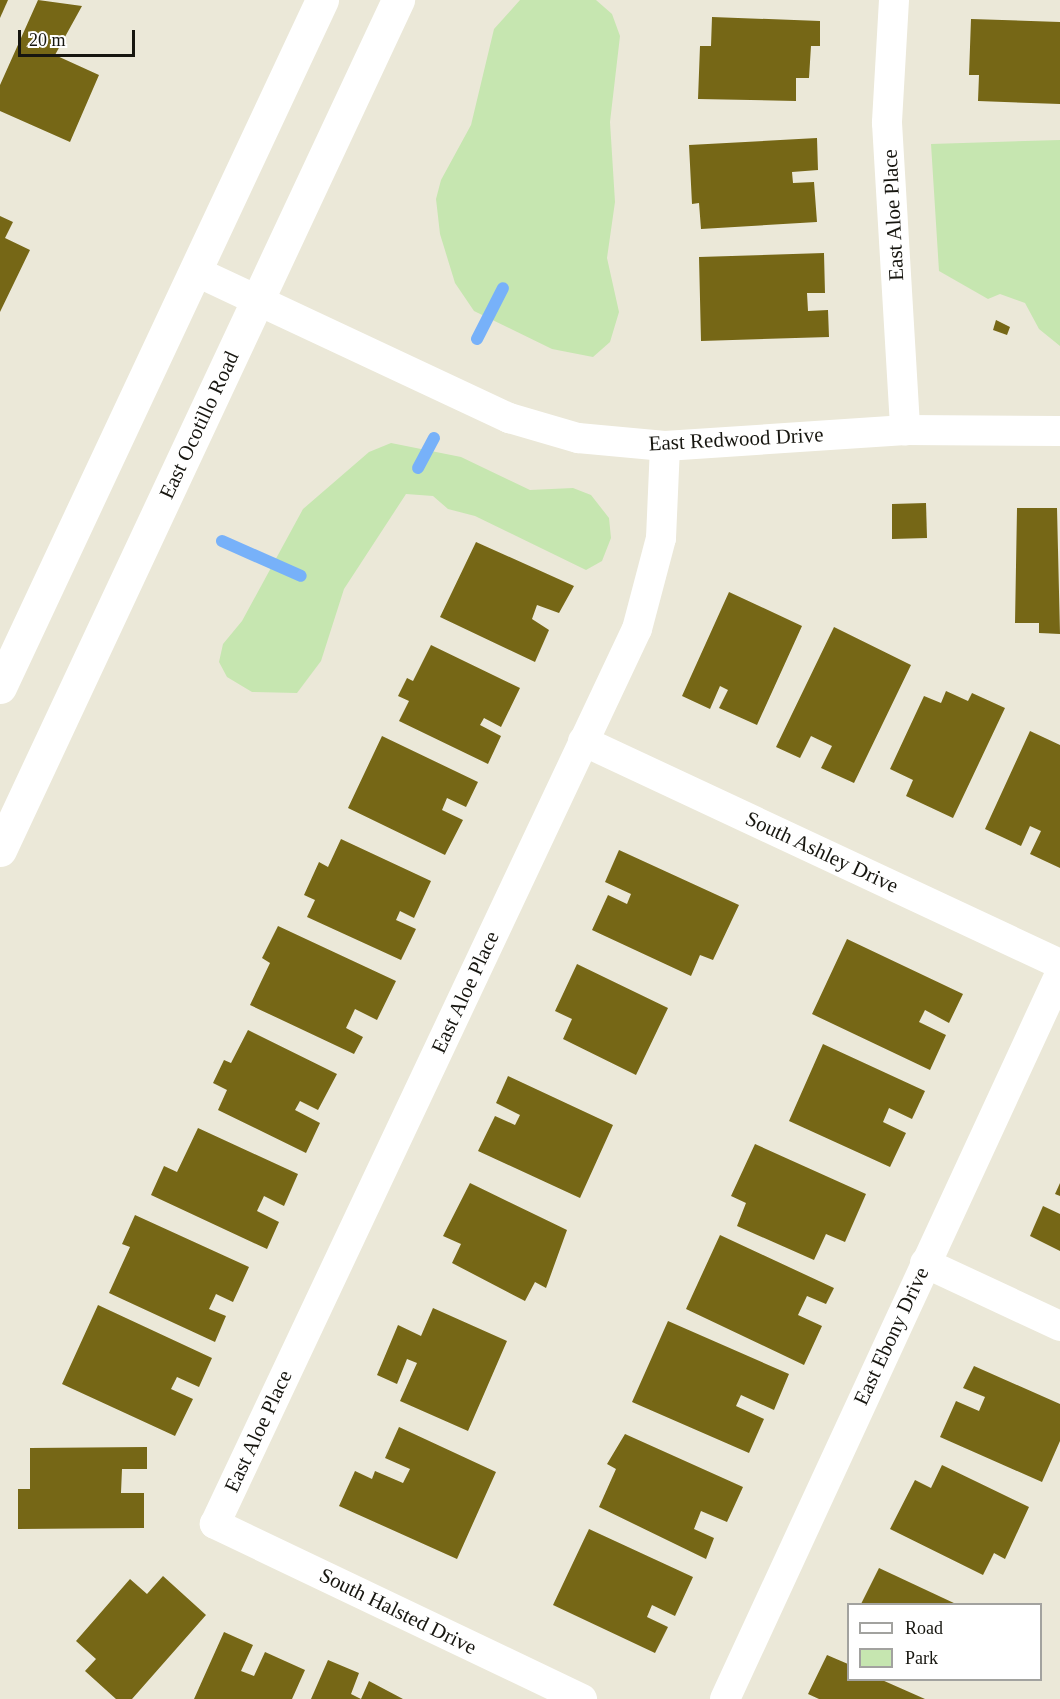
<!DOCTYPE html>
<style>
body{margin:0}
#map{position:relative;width:1060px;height:1699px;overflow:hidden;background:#ebe8d8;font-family:Georgia,serif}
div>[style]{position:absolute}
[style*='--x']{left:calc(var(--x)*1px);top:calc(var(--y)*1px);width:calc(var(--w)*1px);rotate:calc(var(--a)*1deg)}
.green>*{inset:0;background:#c6e6b0}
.stream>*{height:12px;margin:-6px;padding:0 6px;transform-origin:6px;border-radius:6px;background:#77b1f9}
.building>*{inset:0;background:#766716}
.street>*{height:30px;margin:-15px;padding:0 15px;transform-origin:15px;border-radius:15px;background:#fff}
.secondary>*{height:33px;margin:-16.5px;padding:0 16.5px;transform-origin:16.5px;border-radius:16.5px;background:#fff}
span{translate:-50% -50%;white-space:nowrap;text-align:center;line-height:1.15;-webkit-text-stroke:4.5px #fff;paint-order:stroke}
.street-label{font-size:21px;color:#171610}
.legend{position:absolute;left:847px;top:1603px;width:195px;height:78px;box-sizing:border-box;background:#fff;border:2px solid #a2a29f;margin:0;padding:8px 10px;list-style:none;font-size:18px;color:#171610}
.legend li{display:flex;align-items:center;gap:12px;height:30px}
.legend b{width:30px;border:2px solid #a2a29f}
.scale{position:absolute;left:18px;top:30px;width:117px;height:27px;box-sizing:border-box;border:3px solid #171610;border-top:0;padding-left:8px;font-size:18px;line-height:21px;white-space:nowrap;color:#171610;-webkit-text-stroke:4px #fff;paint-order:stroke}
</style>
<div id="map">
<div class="green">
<i style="clip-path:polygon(520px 0,596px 0,612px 14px,620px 36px,610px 122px,615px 202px,607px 258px,619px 312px,610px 342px,593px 357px,552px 349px,474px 311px,455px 283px,440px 234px,436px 199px,441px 180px,471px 125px,494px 29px)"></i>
<i style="clip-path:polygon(1060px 140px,1060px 346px,1039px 329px,1025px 303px,1000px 294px,988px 299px,939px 271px,931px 144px)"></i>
<i style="clip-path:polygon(391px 443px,461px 457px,530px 490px,573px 488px,591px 495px,609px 518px,611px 538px,602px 561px,586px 570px,475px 516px,448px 509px,433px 496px,406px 494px,344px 589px,321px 661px,297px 693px,252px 692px,227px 677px,219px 662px,223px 644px,242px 621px,303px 509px,369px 452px)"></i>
</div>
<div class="stream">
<i style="--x:477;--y:339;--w:57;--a:-63"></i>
<i style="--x:418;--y:468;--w:34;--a:-62"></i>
<i style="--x:222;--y:541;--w:86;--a:23.9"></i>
</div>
<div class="building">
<i style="clip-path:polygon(0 0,8px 0,0 18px)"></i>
<i style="clip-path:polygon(38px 0,82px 6px,55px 55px,99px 75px,70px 142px,0 111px,0 85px)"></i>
<i style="clip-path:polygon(712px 17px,820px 21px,820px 46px,811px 46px,809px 78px,796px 78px,796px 101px,698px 99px,700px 46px,711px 46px)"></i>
<i style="clip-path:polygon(971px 19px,1060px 22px,1060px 104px,978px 101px,979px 75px,969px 75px)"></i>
<i style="clip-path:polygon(817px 138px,818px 170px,792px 172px,793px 183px,814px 182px,817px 222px,701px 229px,699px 203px,692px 204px,689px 145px)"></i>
<i style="clip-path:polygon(0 216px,13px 222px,5px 238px,30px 250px,0 312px)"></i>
<i style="clip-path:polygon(824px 253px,825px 293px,807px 293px,808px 311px,828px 310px,829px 337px,701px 341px,699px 257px)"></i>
<i style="clip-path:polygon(996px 320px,1010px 327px,1007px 335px,993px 330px)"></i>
<i style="clip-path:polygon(926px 503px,927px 538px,892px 539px,892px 504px)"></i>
<i style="clip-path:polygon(1017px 508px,1057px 508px,1060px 634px,1039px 633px,1039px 623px,1015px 623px)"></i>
<i style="clip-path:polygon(476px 542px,574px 586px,559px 613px,537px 605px,532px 619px,549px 630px,535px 662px,440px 617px)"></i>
<i style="clip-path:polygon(729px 592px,802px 626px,757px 725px,719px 708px,728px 690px,720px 686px,710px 709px,682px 696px)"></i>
<i style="clip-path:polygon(834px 627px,911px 665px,854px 783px,821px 768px,832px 746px,811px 736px,800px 758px,776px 747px)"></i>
<i style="clip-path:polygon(431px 645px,520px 688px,501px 727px,484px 718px,480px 725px,501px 736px,488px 764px,399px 721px,409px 701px,398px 696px,407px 678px,413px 681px)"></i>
<i style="clip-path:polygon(946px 691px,968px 701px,972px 693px,1005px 708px,953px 818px,906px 796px,913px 780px,890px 769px,924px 696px,941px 703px)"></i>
<i style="clip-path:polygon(1030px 731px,1060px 745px,1060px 868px,1030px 854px,1041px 831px,1030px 826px,1021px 846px,985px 829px)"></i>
<i style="clip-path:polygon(382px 736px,478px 782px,466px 807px,447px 798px,442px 810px,463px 820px,445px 855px,348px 808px)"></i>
<i style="clip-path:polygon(341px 839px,431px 881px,414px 918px,400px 911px,396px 920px,416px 929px,401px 960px,307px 917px,315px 900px,304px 895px,319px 862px,328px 867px)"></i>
<i style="clip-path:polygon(619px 850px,739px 905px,713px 960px,700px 955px,691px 976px,592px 930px,608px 895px,627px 904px,631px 894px,605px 882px)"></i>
<i style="clip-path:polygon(278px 926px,396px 981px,377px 1020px,355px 1009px,346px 1028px,363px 1037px,354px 1054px,250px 1005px,270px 963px,262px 958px)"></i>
<i style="clip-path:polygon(847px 939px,963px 994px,949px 1023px,925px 1010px,919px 1022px,946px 1035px,930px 1070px,812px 1014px)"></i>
<i style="clip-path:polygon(577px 964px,668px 1008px,636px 1075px,563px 1039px,572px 1019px,555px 1011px)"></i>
<i style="clip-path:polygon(248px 1030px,337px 1074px,318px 1110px,300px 1101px,295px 1110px,320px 1123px,306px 1153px,218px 1110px,227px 1090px,213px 1083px,224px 1060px,231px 1063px)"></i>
<i style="clip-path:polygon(823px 1044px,925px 1091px,912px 1119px,889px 1108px,883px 1122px,906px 1133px,890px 1167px,789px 1121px)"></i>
<i style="clip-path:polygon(508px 1076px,613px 1125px,580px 1198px,478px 1151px,495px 1116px,515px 1125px,520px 1115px,496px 1103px)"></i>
<i style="clip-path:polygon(198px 1128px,298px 1174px,284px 1206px,264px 1196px,257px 1211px,279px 1222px,267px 1249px,151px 1195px,164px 1166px,177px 1172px)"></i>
<i style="clip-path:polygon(755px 1144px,866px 1194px,845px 1242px,826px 1234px,814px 1260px,737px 1226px,746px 1203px,731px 1196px)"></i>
<i style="clip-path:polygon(470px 1183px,567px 1230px,546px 1288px,535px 1282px,525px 1301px,452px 1263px,461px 1244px,443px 1236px)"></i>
<i style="clip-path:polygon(1060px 1183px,1060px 1196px,1055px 1194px)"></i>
<i style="clip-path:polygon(1043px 1206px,1060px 1214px,1060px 1251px,1030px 1236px)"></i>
<i style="clip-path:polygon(135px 1215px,249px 1267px,233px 1302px,216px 1294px,209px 1309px,226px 1316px,215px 1342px,109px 1293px,130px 1247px,122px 1244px)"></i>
<i style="clip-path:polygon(720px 1235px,834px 1288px,826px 1304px,807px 1296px,798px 1315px,822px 1326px,804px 1365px,686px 1309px)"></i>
<i style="clip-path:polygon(98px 1305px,212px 1358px,199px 1387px,177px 1377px,171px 1389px,193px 1399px,175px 1436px,62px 1384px)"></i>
<i style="clip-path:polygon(433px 1308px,507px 1341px,468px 1431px,400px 1401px,417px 1363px,407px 1359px,397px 1384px,377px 1375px,398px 1325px,421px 1336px)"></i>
<i style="clip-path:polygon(668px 1321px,789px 1374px,774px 1410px,741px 1395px,736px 1406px,764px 1419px,749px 1453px,632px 1402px)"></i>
<i style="clip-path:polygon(974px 1366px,1060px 1404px,1060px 1441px,1042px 1482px,940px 1437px,956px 1401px,979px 1411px,985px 1397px,963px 1388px)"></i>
<i style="clip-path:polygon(399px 1427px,496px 1472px,457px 1559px,339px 1506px,355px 1471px,372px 1479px,375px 1471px,403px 1483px,410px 1469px,385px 1458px)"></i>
<i style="clip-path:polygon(625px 1434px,743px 1487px,727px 1522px,701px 1511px,694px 1529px,714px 1538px,706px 1559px,599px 1507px,616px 1469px,607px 1464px)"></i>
<i style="clip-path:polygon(147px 1447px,147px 1469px,122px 1469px,121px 1493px,144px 1493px,144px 1528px,18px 1529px,18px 1489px,30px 1489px,30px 1448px)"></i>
<i style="clip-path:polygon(942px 1465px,1029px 1507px,1005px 1559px,994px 1553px,983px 1575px,890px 1529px,915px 1480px,931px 1488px)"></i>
<i style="clip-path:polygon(589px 1529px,693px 1577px,675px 1616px,652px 1605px,647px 1617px,668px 1627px,655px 1653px,553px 1605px)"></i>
<i style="clip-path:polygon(879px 1568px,956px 1604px,861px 1604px)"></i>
<i style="clip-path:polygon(163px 1576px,206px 1615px,132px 1699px,116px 1699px,85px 1671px,96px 1659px,76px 1641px,130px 1579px,147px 1594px)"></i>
<i style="clip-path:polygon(224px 1632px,253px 1645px,241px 1671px,254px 1676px,265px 1652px,305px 1670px,292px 1699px,194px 1699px)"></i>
<i style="clip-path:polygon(827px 1655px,848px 1664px,848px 1680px,882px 1680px,925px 1699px,819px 1699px,808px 1694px)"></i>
<i style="clip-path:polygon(328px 1660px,359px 1673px,351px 1694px,361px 1699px,369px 1681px,403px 1699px,311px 1699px)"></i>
</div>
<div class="street">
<i style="--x:894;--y:0;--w:123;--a:93.3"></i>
<i style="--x:887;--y:123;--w:308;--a:86.6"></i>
<i style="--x:195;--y:271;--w:347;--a:25.1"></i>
<i style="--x:509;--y:418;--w:72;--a:16.2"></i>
<i style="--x:578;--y:438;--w:87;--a:5.3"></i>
<i style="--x:665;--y:446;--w:241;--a:-3.8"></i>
<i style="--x:905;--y:430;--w:155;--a:0.4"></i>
<i style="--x:583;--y:741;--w:527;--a:25.06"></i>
<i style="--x:925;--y:1263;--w:149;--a:25"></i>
<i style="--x:582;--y:1699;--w:407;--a:-154.5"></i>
<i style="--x:215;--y:1524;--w:989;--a:-64.76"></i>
<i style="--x:637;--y:629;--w:94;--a:-75.2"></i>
<i style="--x:661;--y:538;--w:92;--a:-87.5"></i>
<i style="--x:725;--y:1699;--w:799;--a:-65.2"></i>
</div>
<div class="secondary">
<i style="--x:0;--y:687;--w:759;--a:-64.89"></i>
<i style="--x:0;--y:850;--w:939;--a:-64.91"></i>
</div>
<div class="street-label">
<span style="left:893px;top:215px;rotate:-93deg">East Aloe Place</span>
<span style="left:199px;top:425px;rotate:-65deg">East Ocotillo Road</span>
<span style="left:736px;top:439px;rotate:-3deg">East Redwood Drive</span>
<span style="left:822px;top:852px;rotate:25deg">South Ashley Drive</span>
<span style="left:465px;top:992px;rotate:-65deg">East Aloe Place</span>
<span style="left:891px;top:1336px;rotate:-65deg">East Ebony Drive</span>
<span style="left:258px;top:1431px;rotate:-65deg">East Aloe Place</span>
<span style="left:398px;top:1611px;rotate:26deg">South Halsted Drive</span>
</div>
<ul class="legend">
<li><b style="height:8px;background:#fff"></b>Road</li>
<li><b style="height:16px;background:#c6e6b0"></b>Park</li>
</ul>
<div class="scale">20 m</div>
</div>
